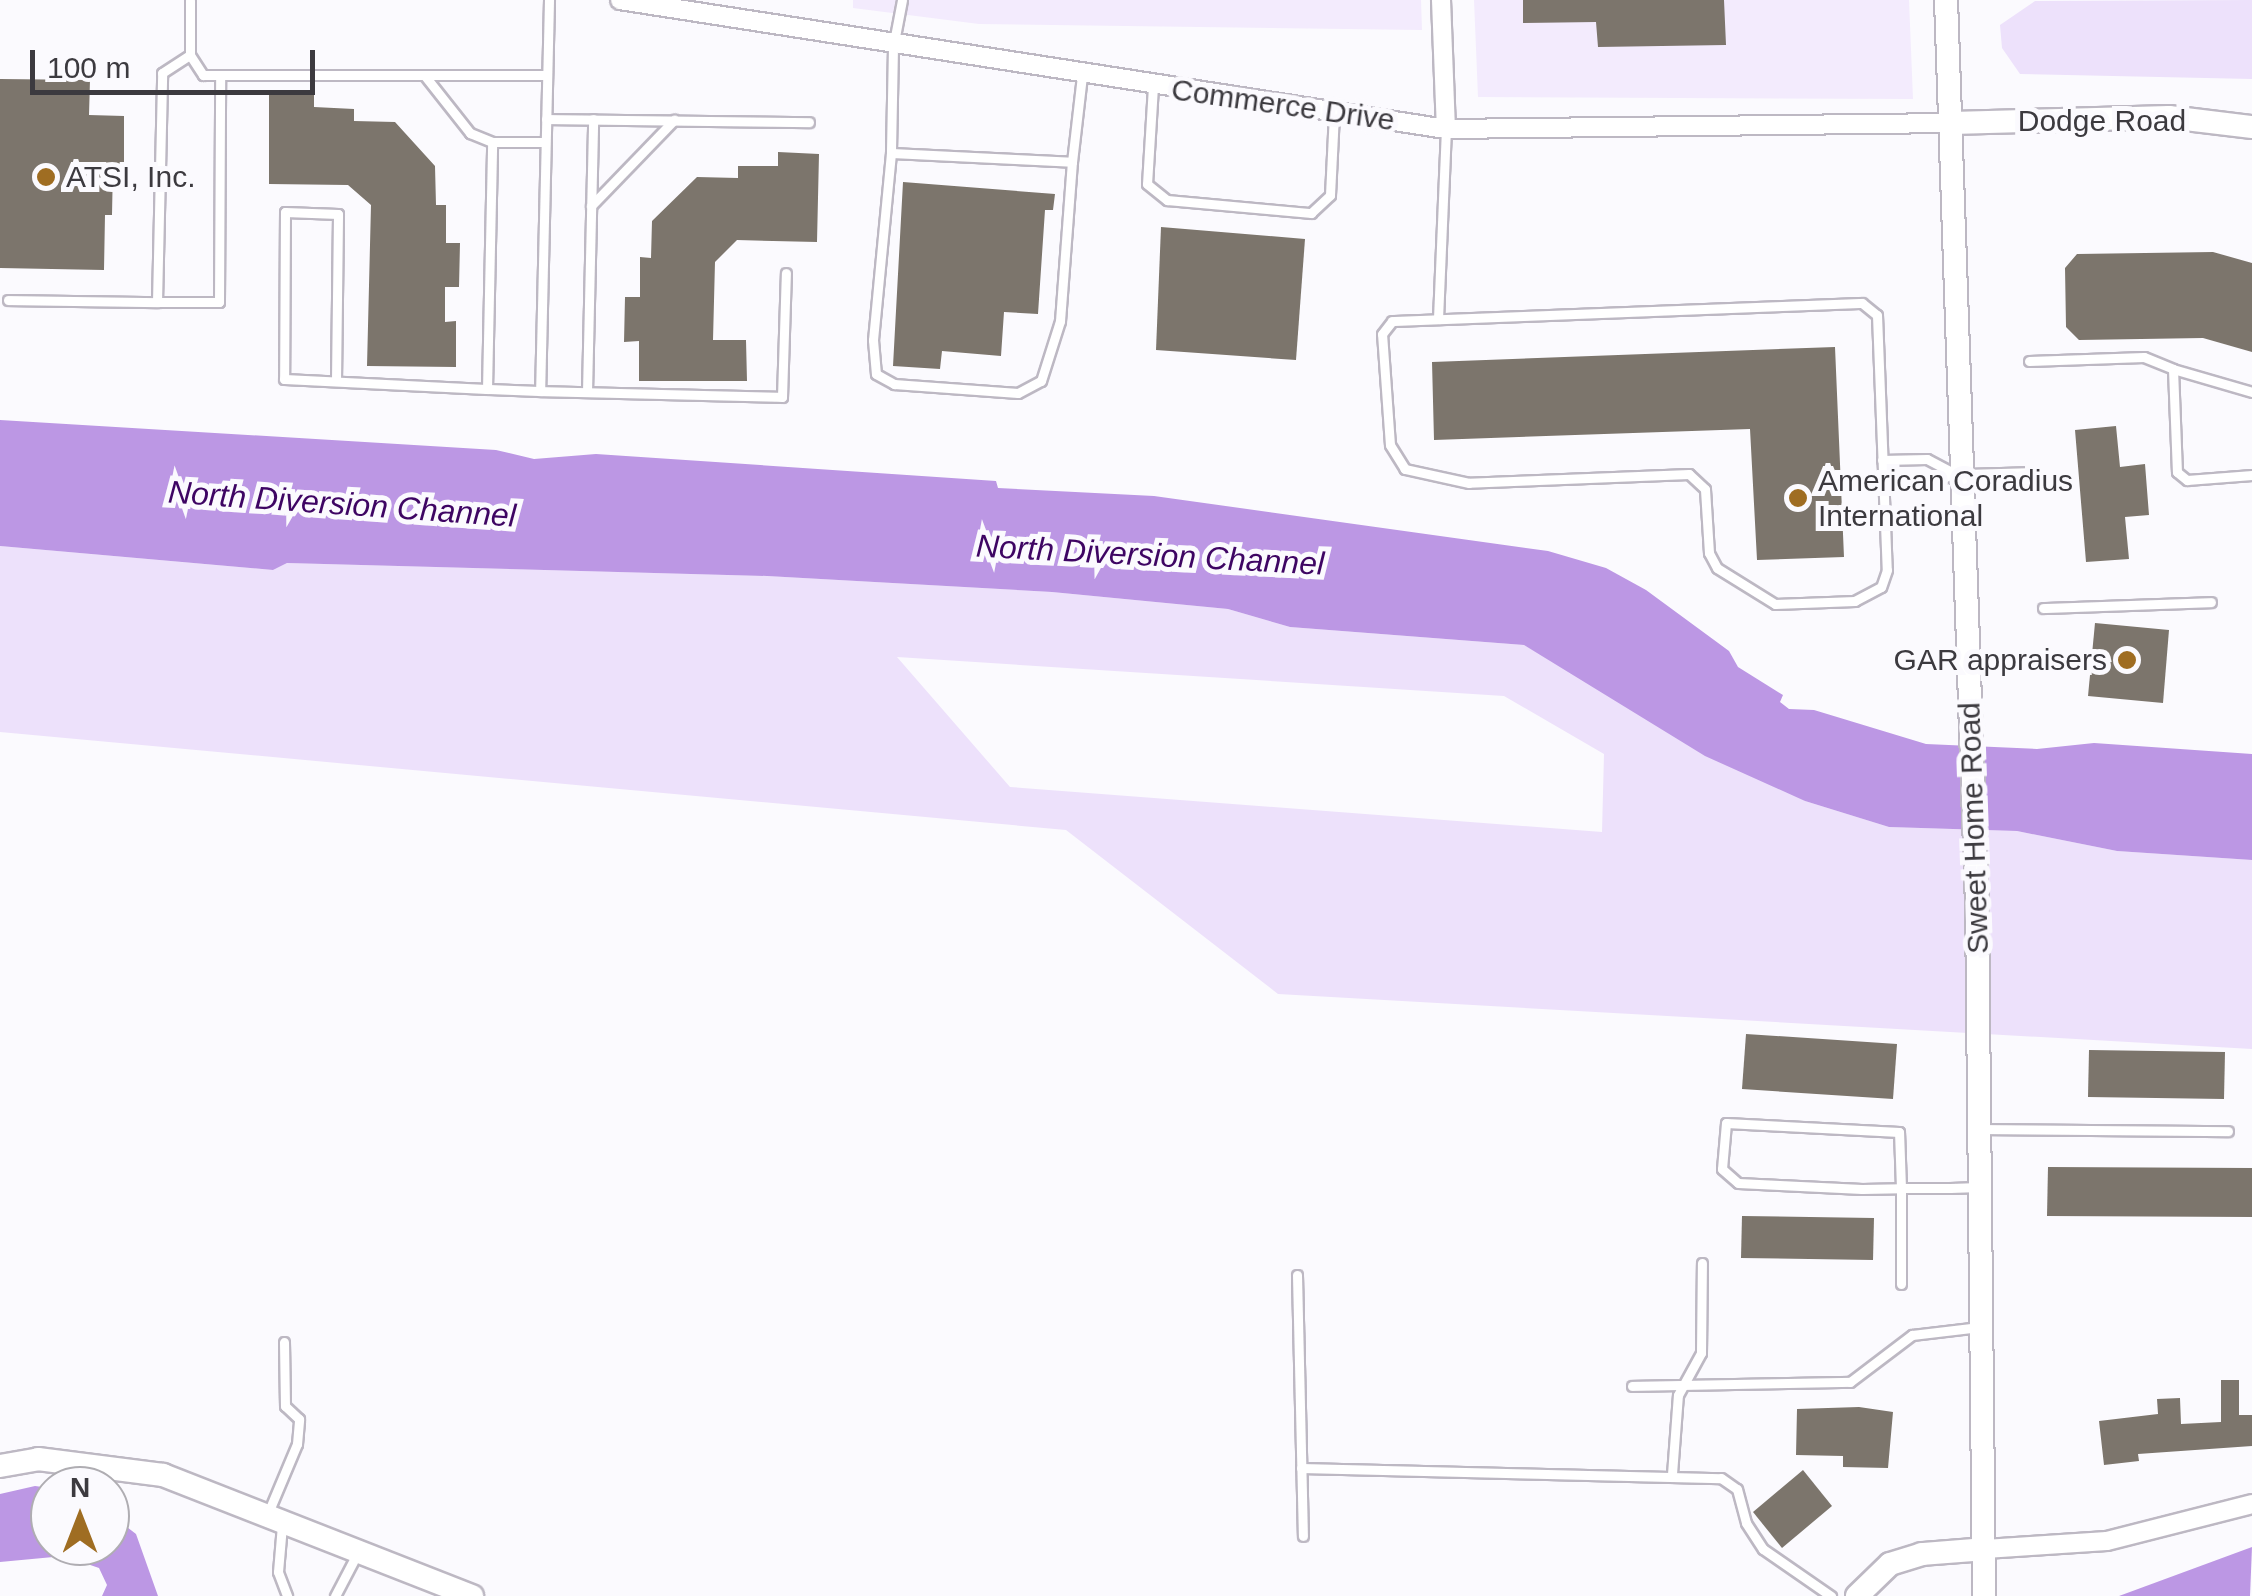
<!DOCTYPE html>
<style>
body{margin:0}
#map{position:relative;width:2252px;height:1596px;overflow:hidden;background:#fbfafe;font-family:Helvetica,sans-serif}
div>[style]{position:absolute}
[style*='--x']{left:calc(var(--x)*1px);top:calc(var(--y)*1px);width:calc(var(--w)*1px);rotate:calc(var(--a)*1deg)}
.built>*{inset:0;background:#f3ebfd}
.green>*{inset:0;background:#ede1fb}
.water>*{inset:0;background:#bc97e4}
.building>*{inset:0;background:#7c756c}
.roads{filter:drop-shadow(2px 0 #bdb8c3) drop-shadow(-2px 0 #bdb8c3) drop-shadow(0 2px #bdb8c3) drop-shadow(0 -2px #bdb8c3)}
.lane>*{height:9px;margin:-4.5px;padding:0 4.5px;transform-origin:4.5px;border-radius:4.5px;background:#fff}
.street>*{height:18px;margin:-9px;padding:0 9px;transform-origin:9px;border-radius:9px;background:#fff}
.secondary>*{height:22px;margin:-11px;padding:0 11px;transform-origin:11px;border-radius:11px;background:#fff}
.dots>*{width:28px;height:28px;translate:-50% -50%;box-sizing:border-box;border:5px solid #fbfafe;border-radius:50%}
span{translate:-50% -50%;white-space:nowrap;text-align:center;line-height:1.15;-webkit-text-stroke:10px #fbfafe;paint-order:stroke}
.street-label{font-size:30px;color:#3c3a3f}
.poi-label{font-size:30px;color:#3c3a3f}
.left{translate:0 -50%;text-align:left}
.right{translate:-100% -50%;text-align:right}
.water-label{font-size:32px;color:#3e0563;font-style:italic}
.north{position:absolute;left:30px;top:1466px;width:100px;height:100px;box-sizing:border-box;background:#fbfafe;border:2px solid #afadb2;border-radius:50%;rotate:0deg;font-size:28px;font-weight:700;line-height:40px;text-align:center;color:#3c3a3f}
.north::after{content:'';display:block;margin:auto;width:35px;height:45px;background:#9f6d22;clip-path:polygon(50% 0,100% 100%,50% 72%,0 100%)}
.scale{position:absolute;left:30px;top:50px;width:285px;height:45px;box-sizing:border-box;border:5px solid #3c3a3f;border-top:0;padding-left:12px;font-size:30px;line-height:35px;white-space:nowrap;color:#3c3a3f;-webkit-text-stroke:8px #fbfafe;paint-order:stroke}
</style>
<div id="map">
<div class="built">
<i style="clip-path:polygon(853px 0,1421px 0,1422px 30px,979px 24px,853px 8px)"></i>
<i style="clip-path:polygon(1474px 0,1909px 0,1913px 99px,1478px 97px)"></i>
</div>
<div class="green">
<i style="clip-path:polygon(2252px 0,2252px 79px,2020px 74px,2002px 48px,2000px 25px,2035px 1px)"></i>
<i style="clip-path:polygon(evenodd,0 546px,273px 570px,287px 563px,767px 576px,1052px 592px,1228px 609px,1290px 627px,1524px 645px,1805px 801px,1889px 827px,2017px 831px,2117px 851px,2252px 860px,2252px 1049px,1278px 994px,1066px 830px,0 732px,0 546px,897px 657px,1504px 696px,1604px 754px,1602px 832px,1010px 787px,897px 657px)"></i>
</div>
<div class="water">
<i style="clip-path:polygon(0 420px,496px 450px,534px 459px,596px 454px,996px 481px,998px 488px,1154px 496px,1548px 551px,1606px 568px,1646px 590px,1729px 651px,1738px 667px,1783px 695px,1780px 702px,1789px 709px,1814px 710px,1926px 744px,2037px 749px,2094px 743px,2252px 754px,2252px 860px,2117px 851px,2017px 831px,1889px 827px,1805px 801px,1705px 756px,1524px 645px,1290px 627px,1228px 609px,1052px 592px,767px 576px,287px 563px,273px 570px,0 546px)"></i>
<i style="clip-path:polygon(35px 1486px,50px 1488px,50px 1546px,110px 1546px,110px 1514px,136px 1534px,158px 1596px,102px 1596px,107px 1585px,99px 1568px,64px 1556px,0 1562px,0 1494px)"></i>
<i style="clip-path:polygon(2252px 1547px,2250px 1596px,2119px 1596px)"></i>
</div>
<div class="building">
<i style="clip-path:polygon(1523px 0,1724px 0,1726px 45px,1598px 47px,1596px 22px,1523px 23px)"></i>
<i style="clip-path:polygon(0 79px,90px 80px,89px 115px,124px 116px,124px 165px,113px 165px,112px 215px,105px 215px,104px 270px,0 268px)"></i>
<i style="clip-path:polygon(269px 95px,314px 95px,314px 107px,354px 109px,354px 121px,395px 122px,435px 166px,436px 205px,446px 205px,446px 243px,460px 243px,459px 287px,445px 287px,445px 322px,456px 321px,456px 367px,367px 366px,371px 205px,348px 185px,269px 184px)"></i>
<i style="clip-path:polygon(778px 152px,819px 154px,817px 242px,737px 240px,715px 262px,713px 340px,746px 340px,747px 381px,639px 381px,639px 341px,624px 342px,625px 297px,640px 297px,640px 257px,651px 258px,652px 221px,697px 177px,738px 178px,738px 166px,778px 166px)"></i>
<i style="clip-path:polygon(903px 182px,1055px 194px,1053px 210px,1045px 210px,1038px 314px,1004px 312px,1001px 356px,942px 351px,940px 369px,893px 366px)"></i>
<i style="clip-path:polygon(1161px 227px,1305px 239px,1296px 360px,1156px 350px)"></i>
<i style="clip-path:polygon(2213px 252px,2252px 263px,2252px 352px,2203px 338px,2079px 340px,2066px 327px,2065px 268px,2077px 254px)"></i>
<i style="clip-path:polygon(1835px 347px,1844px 557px,1757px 560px,1750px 429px,1434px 440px,1432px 362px)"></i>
<i style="clip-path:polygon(2116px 426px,2120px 467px,2145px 464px,2149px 515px,2125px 517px,2129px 559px,2086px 562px,2075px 430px)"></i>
<i style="clip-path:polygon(2095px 623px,2169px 630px,2163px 703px,2088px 696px)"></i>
<i style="clip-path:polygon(1746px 1034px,1897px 1044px,1893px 1099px,1742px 1089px)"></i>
<i style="clip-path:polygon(2089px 1050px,2225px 1052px,2224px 1099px,2088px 1097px)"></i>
<i style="clip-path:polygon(2048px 1167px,2252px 1168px,2252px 1217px,2047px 1216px)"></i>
<i style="clip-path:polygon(1742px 1216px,1874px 1218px,1873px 1260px,1741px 1258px)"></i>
<i style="clip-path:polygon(2221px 1380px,2239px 1380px,2239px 1415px,2252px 1415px,2252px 1446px,2138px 1454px,2139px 1461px,2104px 1465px,2099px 1421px,2158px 1414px,2157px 1399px,2180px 1398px,2181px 1424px,2221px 1422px)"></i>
<i style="clip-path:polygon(1859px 1407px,1893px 1412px,1888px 1468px,1843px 1467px,1843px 1456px,1796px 1455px,1797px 1409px)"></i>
<i style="clip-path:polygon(1803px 1470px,1832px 1506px,1782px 1548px,1753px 1512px)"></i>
</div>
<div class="roads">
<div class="lane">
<i style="--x:190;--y:0;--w:55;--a:90"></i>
<i style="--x:190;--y:55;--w:24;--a:57"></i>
<i style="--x:203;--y:75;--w:344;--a:0"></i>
<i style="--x:549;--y:0;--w:391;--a:91.3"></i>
<i style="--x:540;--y:391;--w:242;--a:1.4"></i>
<i style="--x:782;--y:397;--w:124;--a:-88.2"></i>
<i style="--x:902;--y:0;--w:48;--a:100.8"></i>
<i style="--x:893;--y:47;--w:106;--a:91.1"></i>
<i style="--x:891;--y:153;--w:181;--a:2.8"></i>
<i style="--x:1072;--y:162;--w:88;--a:-83.4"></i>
<i style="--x:425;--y:76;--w:73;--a:51.7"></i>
<i style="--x:470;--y:133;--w:24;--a:22"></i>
<i style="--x:492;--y:142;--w:53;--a:0"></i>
<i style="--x:1153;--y:86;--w:98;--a:93.5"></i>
<i style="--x:1147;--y:184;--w:26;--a:39"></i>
<i style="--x:1167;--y:200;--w:145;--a:5.2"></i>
<i style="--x:1311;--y:213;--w:26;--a:-43"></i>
<i style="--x:1330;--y:195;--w:82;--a:-87.2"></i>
<i style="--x:546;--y:119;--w:263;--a:0.7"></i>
<i style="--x:891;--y:153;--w:188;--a:95.5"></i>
<i style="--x:873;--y:340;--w:34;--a:85"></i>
<i style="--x:876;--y:374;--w:21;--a:29"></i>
<i style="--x:894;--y:384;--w:124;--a:4.2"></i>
<i style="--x:1018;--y:393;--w:26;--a:-28"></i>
<i style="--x:1041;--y:381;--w:63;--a:-72.4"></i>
<i style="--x:1060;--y:321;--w:159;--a:-85.7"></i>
<i style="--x:591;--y:206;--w:120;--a:-46"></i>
<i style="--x:8;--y:300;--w:149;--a:0.8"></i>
<i style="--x:157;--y:302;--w:229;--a:-88.7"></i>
<i style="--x:162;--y:73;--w:33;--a:-33"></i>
<i style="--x:157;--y:302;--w:62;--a:0"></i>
<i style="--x:219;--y:302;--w:227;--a:-89.7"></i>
<i style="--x:1862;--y:303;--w:19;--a:39"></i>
<i style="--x:1877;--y:315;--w:255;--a:87.8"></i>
<i style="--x:1887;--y:570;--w:18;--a:109"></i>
<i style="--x:1881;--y:587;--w:30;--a:152"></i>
<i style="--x:1855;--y:601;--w:80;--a:177.9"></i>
<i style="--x:1775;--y:604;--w:68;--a:-148.2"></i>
<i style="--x:1717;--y:568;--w:17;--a:-118"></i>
<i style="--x:1709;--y:553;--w:64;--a:-93.6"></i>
<i style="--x:1705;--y:489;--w:22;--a:-137"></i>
<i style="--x:1689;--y:474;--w:220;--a:177.7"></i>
<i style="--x:1469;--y:483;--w:66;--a:-167.7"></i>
<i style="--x:1405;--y:469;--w:28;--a:-122"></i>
<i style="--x:1390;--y:445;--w:111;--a:-94.1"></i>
<i style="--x:1382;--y:334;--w:16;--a:-52"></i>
<i style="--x:1392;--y:321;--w:470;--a:-2.2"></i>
<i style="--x:1438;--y:319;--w:190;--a:-87.6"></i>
<i style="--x:2029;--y:361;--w:115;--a:-2"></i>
<i style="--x:2144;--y:357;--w:31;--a:22"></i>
<i style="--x:2173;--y:369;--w:103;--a:87.8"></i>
<i style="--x:2177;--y:472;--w:13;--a:39"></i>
<i style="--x:2187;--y:480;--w:65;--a:-4.4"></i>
<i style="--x:2173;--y:369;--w:82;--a:16.2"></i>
<i style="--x:336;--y:380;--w:166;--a:-89.3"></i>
<i style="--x:338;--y:214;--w:53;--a:-177.8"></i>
<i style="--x:285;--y:212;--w:167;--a:90.3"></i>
<i style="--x:284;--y:379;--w:203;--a:2.8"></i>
<i style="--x:487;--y:389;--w:247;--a:-88.8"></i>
<i style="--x:487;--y:389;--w:53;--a:2.2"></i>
<i style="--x:587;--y:392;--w:273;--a:-88.7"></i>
<i style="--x:1882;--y:460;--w:45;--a:-1.3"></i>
<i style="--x:1927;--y:459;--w:30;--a:28"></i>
<i style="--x:1953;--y:473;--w:26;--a:152"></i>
<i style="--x:1930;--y:485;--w:46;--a:177.5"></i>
<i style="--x:1966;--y:474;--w:69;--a:-1.7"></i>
<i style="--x:2043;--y:608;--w:168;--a:-2"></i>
<i style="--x:1981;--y:1129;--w:247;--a:0.5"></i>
<i style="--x:1297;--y:1275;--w:261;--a:88.7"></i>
<i style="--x:1901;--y:1284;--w:96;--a:-90"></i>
<i style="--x:1901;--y:1188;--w:56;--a:-92"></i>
<i style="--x:1899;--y:1132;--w:173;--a:-177"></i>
<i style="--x:1726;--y:1123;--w:46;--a:95"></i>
<i style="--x:1722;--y:1169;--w:21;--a:41"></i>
<i style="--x:1738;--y:1183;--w:124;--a:2.8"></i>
<i style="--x:1862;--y:1189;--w:39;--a:-1"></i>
<i style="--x:1901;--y:1188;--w:49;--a:0"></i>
<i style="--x:1950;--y:1188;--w:29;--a:-2"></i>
<i style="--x:1632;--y:1386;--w:218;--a:-1.1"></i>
<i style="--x:1850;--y:1382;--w:78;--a:-37.2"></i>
<i style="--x:1912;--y:1335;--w:68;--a:-6.7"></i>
<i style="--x:1301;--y:1468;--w:420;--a:1.4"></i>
<i style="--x:1721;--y:1478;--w:19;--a:35"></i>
<i style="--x:1737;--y:1489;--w:35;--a:75"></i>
<i style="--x:1746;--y:1523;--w:31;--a:57"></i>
<i style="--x:1763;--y:1549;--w:83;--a:34.7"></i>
<i style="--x:1672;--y:1474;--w:79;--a:-85.7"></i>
<i style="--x:1678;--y:1395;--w:48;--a:-61.3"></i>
<i style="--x:1701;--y:1353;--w:90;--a:-89.4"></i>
<i style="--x:268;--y:1513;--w:75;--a:-67.2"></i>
<i style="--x:297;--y:1444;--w:25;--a:-85"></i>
<i style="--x:299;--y:1419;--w:19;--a:-137"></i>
<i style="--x:285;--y:1406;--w:64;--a:-90.9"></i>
<i style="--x:282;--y:1525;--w:47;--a:94.9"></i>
<i style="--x:278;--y:1572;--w:26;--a:69"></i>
<i style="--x:335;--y:1596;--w:47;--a:-62.4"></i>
</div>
<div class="street">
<i style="--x:620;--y:0;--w:836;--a:8.88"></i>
<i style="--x:1446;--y:129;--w:506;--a:-0.68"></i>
<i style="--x:1441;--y:0;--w:129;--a:87.8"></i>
<i style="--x:1985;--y:1549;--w:122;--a:-3.8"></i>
<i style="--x:2107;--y:1541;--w:150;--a:-14.3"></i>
</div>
<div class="secondary">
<i style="--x:1946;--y:0;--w:905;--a:88.04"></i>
<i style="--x:1977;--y:904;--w:692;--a:89.42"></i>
<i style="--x:1952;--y:123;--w:217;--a:-1.6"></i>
<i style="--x:2169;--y:117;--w:84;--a:6.9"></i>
<i style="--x:0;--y:1466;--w:39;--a:-10"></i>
<i style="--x:38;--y:1459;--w:126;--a:7.3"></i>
<i style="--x:163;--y:1475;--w:332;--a:21.4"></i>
<i style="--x:1857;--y:1596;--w:46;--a:-44.1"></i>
<i style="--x:1890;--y:1564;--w:34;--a:-17"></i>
<i style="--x:1922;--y:1554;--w:63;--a:-4.5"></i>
</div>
</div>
<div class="dots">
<i style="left:46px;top:177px;background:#9f6d22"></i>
<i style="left:1798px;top:498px;background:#9f6d22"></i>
<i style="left:2127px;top:660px;background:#9f6d22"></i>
</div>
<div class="street-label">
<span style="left:1283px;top:105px;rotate:8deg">Commerce Drive</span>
<span style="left:2102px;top:121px">Dodge Road</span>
<span style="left:1974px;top:828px;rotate:-92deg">Sweet Home Road</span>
</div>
<div class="poi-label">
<span class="left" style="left:66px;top:177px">ATSI, Inc.</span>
<span class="left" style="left:1818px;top:498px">American Coradius<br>International</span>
<span class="right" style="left:2107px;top:660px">GAR appraisers</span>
</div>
<div class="water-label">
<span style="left:342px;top:504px;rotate:4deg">North Diversion Channel</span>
<span style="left:1150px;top:555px;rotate:3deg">North Diversion Channel</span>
</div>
<div class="north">N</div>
<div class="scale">100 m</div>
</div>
